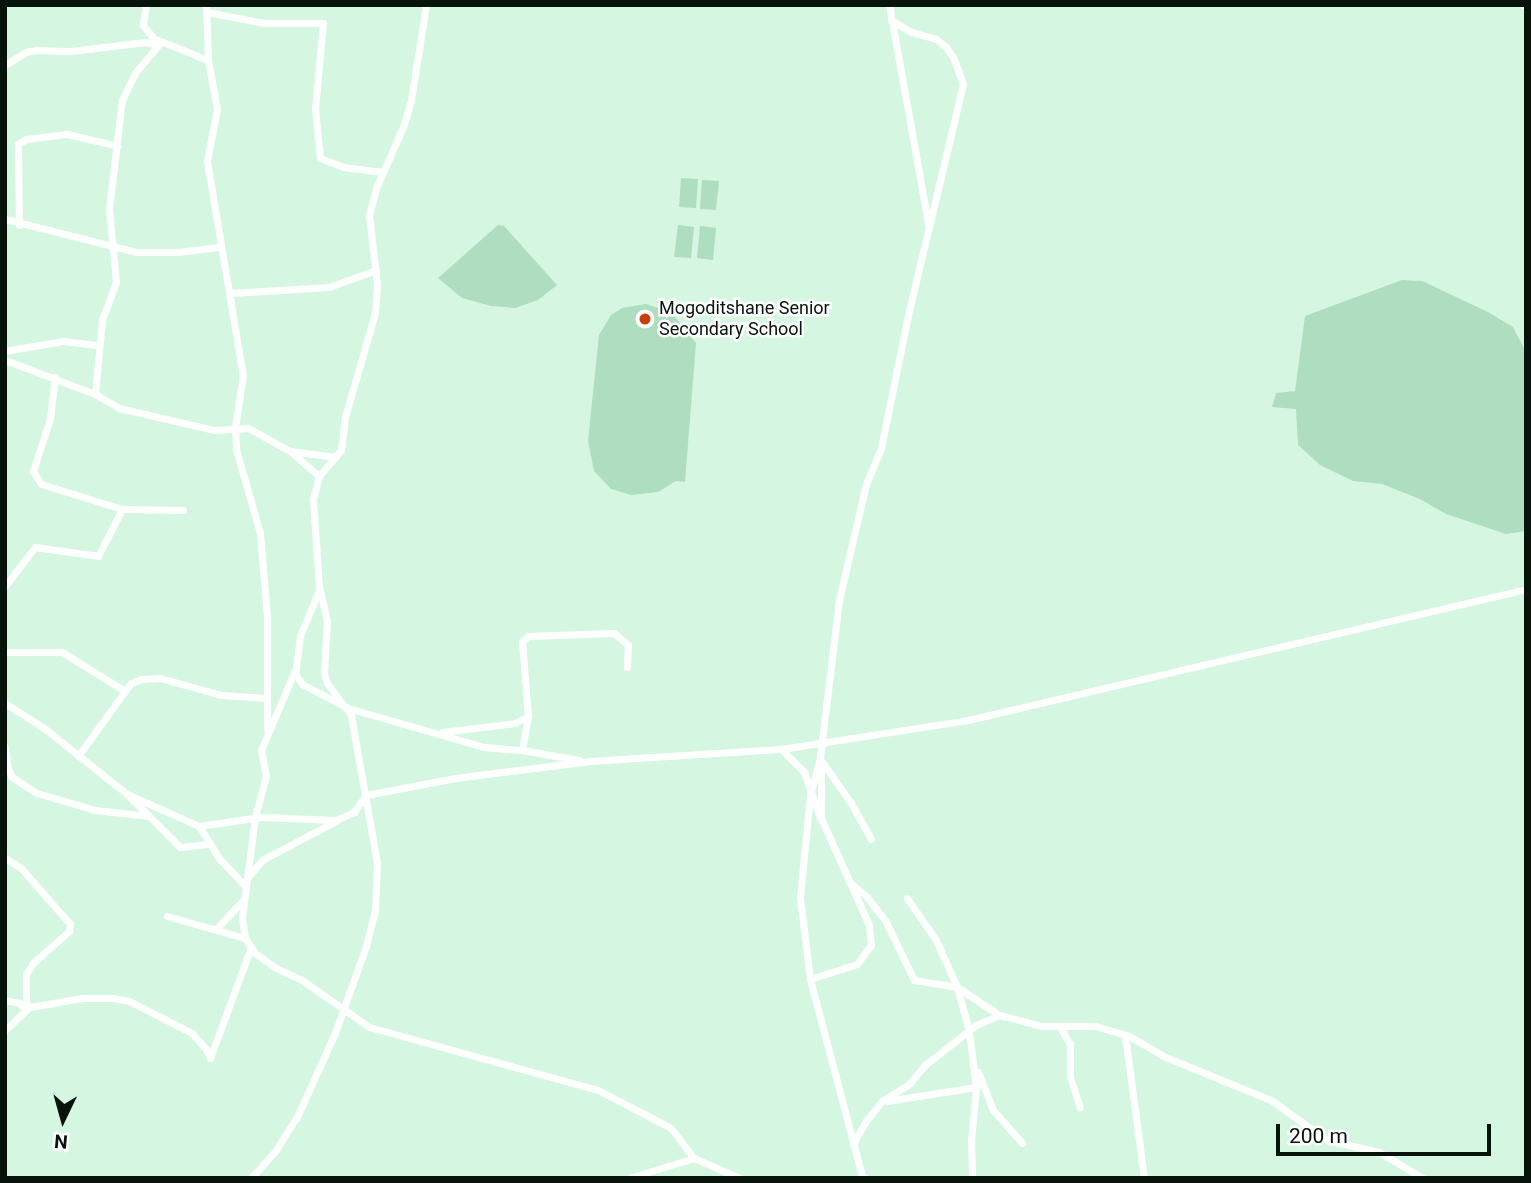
<!DOCTYPE html>
<style>
body{margin:0}
#map{position:relative;width:1531px;height:1183px;overflow:hidden;background:#d5f7e1;font-family:Roboto,sans-serif}
div>[style]{position:absolute}
[style*='--x']{left:calc(var(--x)*1px);top:calc(var(--y)*1px);width:calc(var(--w)*1px);rotate:calc(var(--a)*1deg)}
.green>*{inset:0;background:#afddbf}
.minor>*{height:7px;margin:-3.5px;padding:0 3.5px;transform-origin:3.5px;border-radius:3.5px;background:#fff}
.dots>*{width:19px;height:19px;translate:-50% -50%;box-sizing:border-box;border:4px solid #fff;border-radius:50%}
span{translate:-50% -50%;white-space:nowrap;text-align:center;line-height:1.15;-webkit-text-stroke:5px #fff;paint-order:stroke}
.poi-label{font-size:18px;color:#08130c}
.left{translate:0 -50%;text-align:left}
.frame{position:absolute;inset:0;border:7px solid #08130c;pointer-events:none}
.north{position:absolute;left:28px;top:1085px;width:70px;height:70px;-webkit-text-stroke:5px #fff;paint-order:stroke;rotate:185deg;font-size:19px;font-weight:700;line-height:28px;text-align:center;color:#08130c}
.north::after{content:'';display:block;margin:auto;width:24px;height:32px;background:#08130c;clip-path:polygon(50% 0,100% 100%,50% 72%,0 100%)}
.scale{position:absolute;left:1276px;top:1124px;width:215px;height:32px;box-sizing:border-box;border:4px solid #08130c;border-top:0;padding-left:9px;font-size:21px;line-height:24px;white-space:nowrap;color:#08130c;-webkit-text-stroke:5px #fff;paint-order:stroke}
</style>
<div id="map">
<div class="green">
<i style="clip-path:polygon(681px 178px,698px 179px,696px 208px,679px 207px)"></i>
<i style="clip-path:polygon(702px 180px,719px 181px,716px 210px,700px 209px)"></i>
<i style="clip-path:polygon(498px 225px,504px 226px,557px 285px,538px 300px,515px 308px,491px 306px,462px 298px,438px 278px)"></i>
<i style="clip-path:polygon(678px 225px,694px 227px,691px 258px,674px 257px)"></i>
<i style="clip-path:polygon(700px 226px,716px 228px,713px 260px,697px 258px)"></i>
<i style="clip-path:polygon(1402px 280px,1422px 281px,1488px 312px,1513px 327px,1526px 352px,1526px 531px,1506px 534px,1446px 514px,1420px 499px,1382px 484px,1353px 481px,1320px 465px,1298px 445px,1296px 409px,1272px 407px,1276px 393px,1295px 391px,1305px 316px)"></i>
<i style="clip-path:polygon(646px 304px,671px 312px,696px 343px,685px 482px,676px 481px,658px 492px,631px 495px,611px 489px,594px 471px,588px 441px,599px 335px,611px 315px,622px 308px)"></i>
</div>
<div class="minor">
<i style="--x:146;--y:5;--w:20;--a:99"></i>
<i style="--x:143;--y:25;--w:16;--a:52"></i>
<i style="--x:153;--y:38;--w:59;--a:21.8"></i>
<i style="--x:206;--y:5;--w:55;--a:87.9"></i>
<i style="--x:208;--y:60;--w:50;--a:79.6"></i>
<i style="--x:217;--y:109;--w:53;--a:100.9"></i>
<i style="--x:207;--y:161;--w:217;--a:80.5"></i>
<i style="--x:243;--y:375;--w:53;--a:98.7"></i>
<i style="--x:235;--y:427;--w:22;--a:87"></i>
<i style="--x:236;--y:449;--w:87;--a:74.1"></i>
<i style="--x:260;--y:533;--w:84;--a:85.2"></i>
<i style="--x:267;--y:617;--w:112;--a:90"></i>
<i style="--x:1523;--y:5;--w:3;--a:18"></i>
<i style="--x:207;--y:12;--w:58;--a:10.9"></i>
<i style="--x:264;--y:23;--w:59;--a:0"></i>
<i style="--x:323;--y:23;--w:86;--a:95.3"></i>
<i style="--x:315;--y:109;--w:49;--a:84.2"></i>
<i style="--x:320;--y:158;--w:25;--a:21"></i>
<i style="--x:343;--y:167;--w:40;--a:7.1"></i>
<i style="--x:892;--y:21;--w:211;--a:79.9"></i>
<i style="--x:5;--y:65;--w:25;--a:-32"></i>
<i style="--x:26;--y:52;--w:10;--a:-11"></i>
<i style="--x:36;--y:50;--w:35;--a:2"></i>
<i style="--x:71;--y:51;--w:75;--a:-6.9"></i>
<i style="--x:145;--y:42;--w:12;--a:14"></i>
<i style="--x:5;--y:219;--w:135;--a:14.1"></i>
<i style="--x:136;--y:252;--w:42;--a:0"></i>
<i style="--x:178;--y:252;--w:41;--a:-7"></i>
<i style="--x:19;--y:225;--w:81;--a:-90.7"></i>
<i style="--x:18;--y:144;--w:9;--a:-32"></i>
<i style="--x:26;--y:139;--w:41;--a:-7"></i>
<i style="--x:67;--y:134;--w:52;--a:13.2"></i>
<i style="--x:231;--y:293;--w:98;--a:-3.5"></i>
<i style="--x:329;--y:287;--w:50;--a:-19.9"></i>
<i style="--x:5;--y:351;--w:59;--a:-9.8"></i>
<i style="--x:63;--y:341;--w:35;--a:7"></i>
<i style="--x:5;--y:360;--w:96;--a:20.7"></i>
<i style="--x:95;--y:394;--w:28;--a:30"></i>
<i style="--x:119;--y:408;--w:98;--a:13"></i>
<i style="--x:214;--y:430;--w:34;--a:-3"></i>
<i style="--x:248;--y:428;--w:48;--a:28.7"></i>
<i style="--x:290;--y:451;--w:38;--a:41"></i>
<i style="--x:55;--y:377;--w:42;--a:96.8"></i>
<i style="--x:50;--y:419;--w:55;--a:108.1"></i>
<i style="--x:33;--y:471;--w:15;--a:58"></i>
<i style="--x:41;--y:484;--w:85;--a:17.2"></i>
<i style="--x:122;--y:509;--w:61;--a:0.9"></i>
<i style="--x:95;--y:394;--w:74;--a:-84.6"></i>
<i style="--x:102;--y:320;--w:40;--a:-69.8"></i>
<i style="--x:116;--y:282;--w:73;--a:-95.5"></i>
<i style="--x:109;--y:209;--w:110;--a:-83.2"></i>
<i style="--x:122;--y:100;--w:30;--a:-64"></i>
<i style="--x:135;--y:73;--w:39;--a:-50"></i>
<i style="--x:290;--y:451;--w:46;--a:7.4"></i>
<i style="--x:5;--y:586;--w:49;--a:-52.4"></i>
<i style="--x:35;--y:547;--w:64;--a:8.1"></i>
<i style="--x:98;--y:556;--w:53;--a:-62.9"></i>
<i style="--x:319;--y:590;--w:50;--a:112.4"></i>
<i style="--x:300;--y:636;--w:38;--a:97"></i>
<i style="--x:295;--y:674;--w:12;--a:55"></i>
<i style="--x:302;--y:684;--w:52;--a:27.6"></i>
<i style="--x:348;--y:708;--w:141;--a:16"></i>
<i style="--x:484;--y:747;--w:38;--a:5"></i>
<i style="--x:5;--y:652;--w:57;--a:0"></i>
<i style="--x:62;--y:652;--w:74;--a:31.8"></i>
<i style="--x:295;--y:670;--w:87;--a:113"></i>
<i style="--x:261;--y:750;--w:26;--a:79"></i>
<i style="--x:266;--y:776;--w:42;--a:105"></i>
<i style="--x:255;--y:817;--w:101;--a:97.4"></i>
<i style="--x:242;--y:917;--w:21;--a:82"></i>
<i style="--x:245;--y:938;--w:18;--a:56"></i>
<i style="--x:255;--y:953;--w:24;--a:36"></i>
<i style="--x:274;--y:967;--w:31;--a:25"></i>
<i style="--x:302;--y:980;--w:82;--a:35"></i>
<i style="--x:369;--y:1027;--w:238;--a:15.4"></i>
<i style="--x:598;--y:1090;--w:82;--a:27.5"></i>
<i style="--x:671;--y:1128;--w:38;--a:53"></i>
<i style="--x:5;--y:703;--w:46;--a:32.7"></i>
<i style="--x:44;--y:728;--w:106;--a:38.5"></i>
<i style="--x:127;--y:794;--w:75;--a:45"></i>
<i style="--x:180;--y:847;--w:30;--a:-6"></i>
<i style="--x:442;--y:732;--w:74;--a:-7"></i>
<i style="--x:515;--y:723;--w:15;--a:-28"></i>
<i style="--x:5;--y:747;--w:19;--a:84"></i>
<i style="--x:7;--y:766;--w:12;--a:66"></i>
<i style="--x:12;--y:777;--w:30;--a:33"></i>
<i style="--x:37;--y:793;--w:60;--a:16.3"></i>
<i style="--x:95;--y:810;--w:54;--a:6.3"></i>
<i style="--x:781;--y:749;--w:33;--a:45"></i>
<i style="--x:804;--y:772;--w:49;--a:70.8"></i>
<i style="--x:78;--y:756;--w:80;--a:-54.1"></i>
<i style="--x:125;--y:691;--w:10;--a:-53"></i>
<i style="--x:131;--y:683;--w:12;--a:-20"></i>
<i style="--x:142;--y:679;--w:18;--a:-3"></i>
<i style="--x:160;--y:678;--w:63;--a:15.6"></i>
<i style="--x:221;--y:695;--w:45;--a:3.8"></i>
<i style="--x:579;--y:760;--w:58;--a:-170"></i>
<i style="--x:522;--y:750;--w:35;--a:-80"></i>
<i style="--x:528;--y:716;--w:74;--a:-94.6"></i>
<i style="--x:522;--y:642;--w:8;--a:-45"></i>
<i style="--x:528;--y:636;--w:86;--a:-2"></i>
<i style="--x:614;--y:633;--w:18;--a:41"></i>
<i style="--x:628;--y:645;--w:22;--a:93"></i>
<i style="--x:823;--y:763;--w:49;--a:55"></i>
<i style="--x:851;--y:803;--w:41;--a:60.9"></i>
<i style="--x:127;--y:794;--w:79;--a:24"></i>
<i style="--x:199;--y:826;--w:62;--a:-8.4"></i>
<i style="--x:260;--y:817;--w:76;--a:2.3"></i>
<i style="--x:336;--y:820;--w:20;--a:-24"></i>
<i style="--x:354;--y:812;--w:21;--a:-55"></i>
<i style="--x:366;--y:795;--w:91;--a:-10.8"></i>
<i style="--x:455;--y:778;--w:136;--a:-7.2"></i>
<i style="--x:590;--y:761;--w:191;--a:-3.6"></i>
<i style="--x:781;--y:749;--w:189;--a:-8.8"></i>
<i style="--x:968;--y:720;--w:573;--a:-13.21"></i>
<i style="--x:199;--y:826;--w:36;--a:58"></i>
<i style="--x:218;--y:857;--w:41;--a:47"></i>
<i style="--x:5;--y:858;--w:19;--a:32"></i>
<i style="--x:21;--y:868;--w:74;--a:48.8"></i>
<i style="--x:70;--y:924;--w:7;--a:98"></i>
<i style="--x:69;--y:931;--w:48;--a:138.4"></i>
<i style="--x:33;--y:963;--w:13;--a:122"></i>
<i style="--x:26;--y:974;--w:34;--a:90"></i>
<i style="--x:249;--y:876;--w:21;--a:-51"></i>
<i style="--x:262;--y:860;--w:84;--a:-27.8"></i>
<i style="--x:849;--y:882;--w:22;--a:39"></i>
<i style="--x:866;--y:896;--w:33;--a:52"></i>
<i style="--x:886;--y:922;--w:64;--a:64.2"></i>
<i style="--x:914;--y:980;--w:44;--a:9.2"></i>
<i style="--x:957;--y:987;--w:50;--a:33.7"></i>
<i style="--x:999;--y:1015;--w:44;--a:14.3"></i>
<i style="--x:1042;--y:1026;--w:53;--a:0"></i>
<i style="--x:1095;--y:1026;--w:35;--a:16"></i>
<i style="--x:1129;--y:1036;--w:39;--a:30"></i>
<i style="--x:1163;--y:1056;--w:117;--a:22.2"></i>
<i style="--x:1271;--y:1100;--w:69;--a:35.5"></i>
<i style="--x:1327;--y:1140;--w:53;--a:13"></i>
<i style="--x:1379;--y:1152;--w:51;--a:30.6"></i>
<i style="--x:907;--y:898;--w:51;--a:55.4"></i>
<i style="--x:936;--y:940;--w:51;--a:65.9"></i>
<i style="--x:957;--y:987;--w:46;--a:74.7"></i>
<i style="--x:969;--y:1031;--w:56;--a:82.9"></i>
<i style="--x:976;--y:1087;--w:54;--a:95.3"></i>
<i style="--x:971;--y:1141;--w:37;--a:88"></i>
<i style="--x:167;--y:916;--w:81;--a:15.8"></i>
<i style="--x:216;--y:929;--w:41;--a:-47"></i>
<i style="--x:810;--y:979;--w:49;--a:-17.7"></i>
<i style="--x:857;--y:964;--w:24;--a:-54"></i>
<i style="--x:871;--y:945;--w:20;--a:-96"></i>
<i style="--x:869;--y:925;--w:117;--a:-114.2"></i>
<i style="--x:821;--y:818;--w:57;--a:-90"></i>
<i style="--x:5;--y:1000;--w:14;--a:12"></i>
<i style="--x:19;--y:1003;--w:9;--a:41"></i>
<i style="--x:1060;--y:1027;--w:20;--a:60"></i>
<i style="--x:1070;--y:1044;--w:33;--a:90"></i>
<i style="--x:1070;--y:1077;--w:32;--a:72"></i>
<i style="--x:5;--y:1030;--w:34;--a:-43"></i>
<i style="--x:30;--y:1007;--w:53;--a:-9.8"></i>
<i style="--x:82;--y:998;--w:31;--a:0"></i>
<i style="--x:113;--y:998;--w:16;--a:11"></i>
<i style="--x:129;--y:1001;--w:71;--a:26.9"></i>
<i style="--x:192;--y:1033;--w:21;--a:49"></i>
<i style="--x:206;--y:1049;--w:10;--a:66"></i>
<i style="--x:1125;--y:1035;--w:144;--a:82.4"></i>
<i style="--x:210;--y:1058;--w:118;--a:-69.7"></i>
<i style="--x:978;--y:1072;--w:41;--a:68.5"></i>
<i style="--x:993;--y:1110;--w:44;--a:48.7"></i>
<i style="--x:887;--y:1101;--w:90;--a:-8.9"></i>
<i style="--x:853;--y:1144;--w:25;--a:-61"></i>
<i style="--x:865;--y:1122;--w:27;--a:-51"></i>
<i style="--x:882;--y:1101;--w:32;--a:-32"></i>
<i style="--x:909;--y:1084;--w:25;--a:-50"></i>
<i style="--x:925;--y:1065;--w:65;--a:-38.1"></i>
<i style="--x:976;--y:1025;--w:25;--a:-23"></i>
<i style="--x:251;--y:1178;--w:38;--a:-48"></i>
<i style="--x:276;--y:1150;--w:39;--a:-58"></i>
<i style="--x:297;--y:1117;--w:92;--a:-65.7"></i>
<i style="--x:335;--y:1033;--w:92;--a:-70.4"></i>
<i style="--x:366;--y:946;--w:36;--a:-76"></i>
<i style="--x:375;--y:911;--w:48;--a:-87.6"></i>
<i style="--x:377;--y:863;--w:150;--a:-100"></i>
<i style="--x:351;--y:715;--w:40;--a:-127"></i>
<i style="--x:327;--y:683;--w:10;--a:-107"></i>
<i style="--x:324;--y:673;--w:52;--a:-86.7"></i>
<i style="--x:327;--y:621;--w:35;--a:-103"></i>
<i style="--x:319;--y:587;--w:88;--a:-93.9"></i>
<i style="--x:313;--y:499;--w:24;--a:-75"></i>
<i style="--x:319;--y:476;--w:34;--a:-50"></i>
<i style="--x:341;--y:450;--w:33;--a:-83"></i>
<i style="--x:345;--y:417;--w:108;--a:-73.9"></i>
<i style="--x:375;--y:313;--w:29;--a:-86"></i>
<i style="--x:377;--y:284;--w:69;--a:-96.6"></i>
<i style="--x:369;--y:215;--w:30;--a:-75"></i>
<i style="--x:377;--y:186;--w:64;--a:-66.2"></i>
<i style="--x:403;--y:127;--w:28;--a:-73"></i>
<i style="--x:411;--y:100;--w:96;--a:-81"></i>
<i style="--x:629;--y:1178;--w:68;--a:-17.1"></i>
<i style="--x:694;--y:1158;--w:50;--a:23.5"></i>
<i style="--x:866;--y:1178;--w:4;--a:-153"></i>
<i style="--x:862;--y:1176;--w:204;--a:-104.8"></i>
<i style="--x:810;--y:979;--w:83;--a:-97"></i>
<i style="--x:800;--y:897;--w:102;--a:-84.4"></i>
<i style="--x:810;--y:795;--w:39;--a:-75"></i>
<i style="--x:820;--y:757;--w:158;--a:-83.1"></i>
<i style="--x:839;--y:600;--w:119;--a:-76.9"></i>
<i style="--x:866;--y:484;--w:39;--a:-67"></i>
<i style="--x:881;--y:448;--w:136;--a:-78.5"></i>
<i style="--x:908;--y:315;--w:237;--a:-76.6"></i>
<i style="--x:963;--y:84;--w:29;--a:-110"></i>
<i style="--x:953;--y:57;--w:12;--a:-125"></i>
<i style="--x:946;--y:47;--w:13;--a:-141"></i>
<i style="--x:936;--y:39;--w:26;--a:-164"></i>
<i style="--x:911;--y:32;--w:23;--a:-149"></i>
<i style="--x:891;--y:20;--w:15;--a:-94"></i>
</div>
<div class="dots">
<i style="left:645px;top:319px;background:#c73f11"></i>
</div>
<div class="poi-label">
<span class="left" style="left:659px;top:319px">Mogoditshane Senior<br>Secondary School</span>
</div>
<div class="frame"></div>
<div class="north">N</div>
<div class="scale">200 m</div>
</div>
